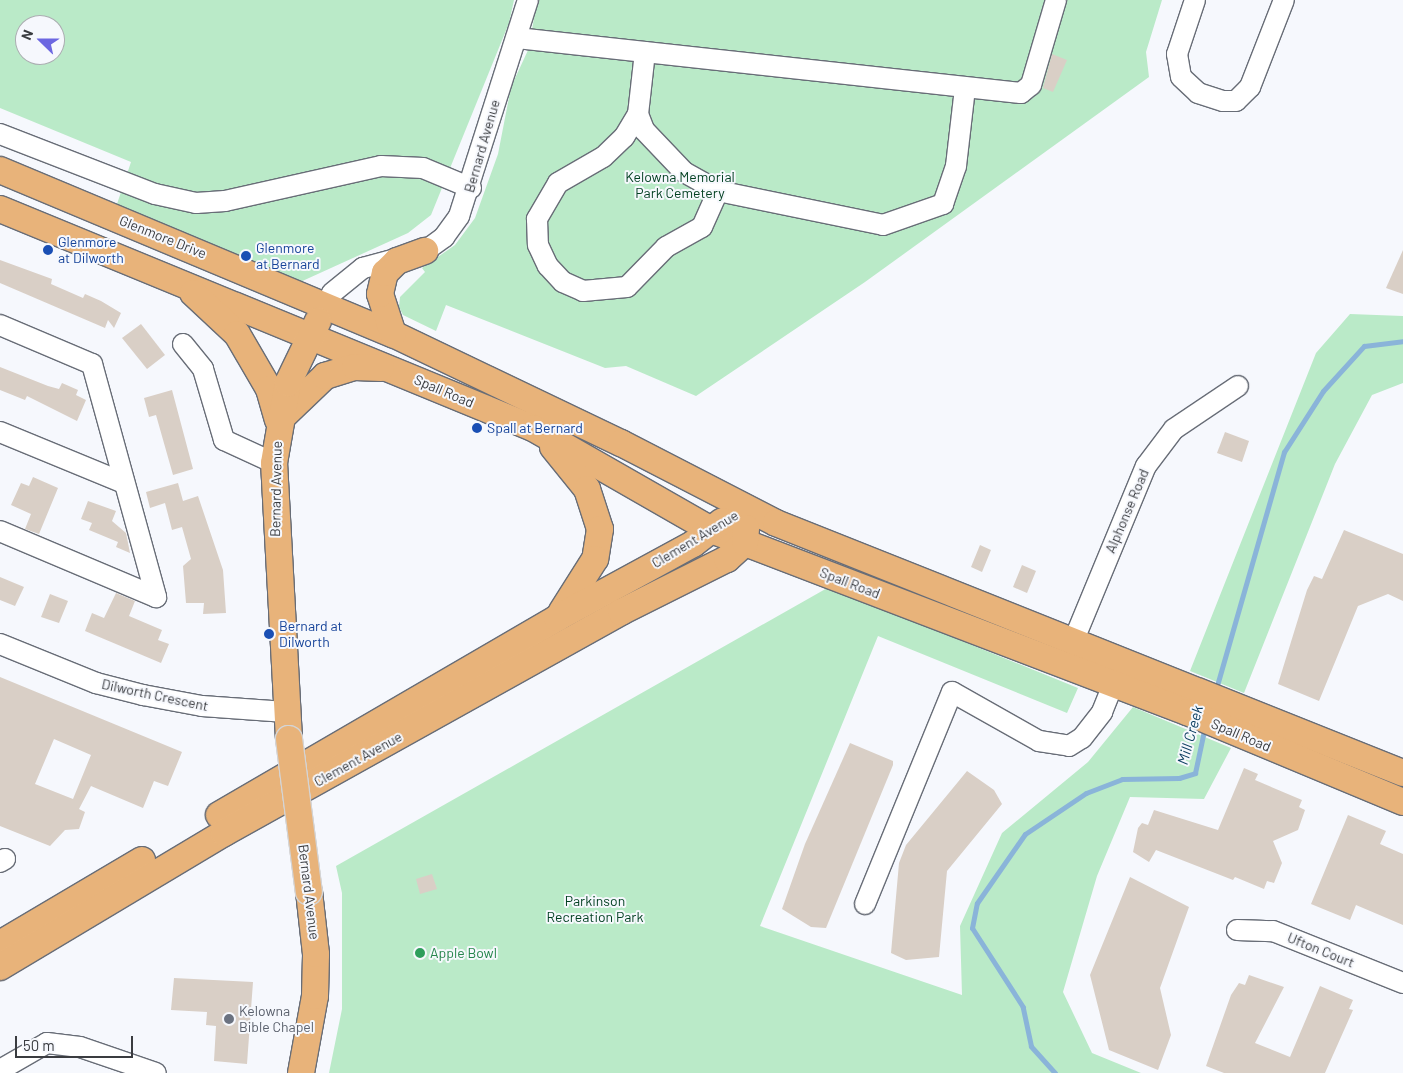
<!DOCTYPE html>
<style>
body{margin:0}
#map{position:relative;width:1403px;height:1073px;overflow:hidden;background:#f6f8fd;font-family:Barlow,sans-serif}
div>[style]{position:absolute}
[style*='--x']{left:calc(var(--x)*1px);top:calc(var(--y)*1px);width:calc(var(--w)*1px);rotate:calc(var(--a)*1deg)}
.green>*{inset:0;background:#baeac8}
.stream>*{height:5px;margin:-2.5px;padding:0 2.5px;transform-origin:2.5px;border-radius:2.5px;background:#8ab4d9}
.building>*{inset:0;background:#d9cfc6}
.roads{filter:drop-shadow(1px 0 #686d77) drop-shadow(-1px 0 #686d77) drop-shadow(0 1px #686d77) drop-shadow(0 -1px #686d77)}
.minor>*{height:20px;margin:-10px;padding:0 10px;transform-origin:10px;border-radius:10px;background:#fff}
.major>*{height:26px;margin:-13px;padding:0 13px;transform-origin:13px;border-radius:13px;background:#e8b37a}
.bridges{filter:drop-shadow(1px 0 #d4d4d5) drop-shadow(-1px 0 #d4d4d5) drop-shadow(0 1px #d4d4d5) drop-shadow(0 -1px #d4d4d5)}
.major-bridge>*{height:26px;margin:-13px;padding:0 13px;transform-origin:13px;border-radius:13px;background:#e8b37a}
.dots>*{width:14px;height:14px;translate:-50% -50%;box-sizing:border-box;border:2px solid #f6f8fd;border-radius:50%}
span{translate:-50% -50%;white-space:nowrap;text-align:center;line-height:1.15;-webkit-text-stroke:4px #f6f8fd;paint-order:stroke}
.street-label{font-size:14px;color:#3a3c40}
.park-label{font-size:14px;color:#013f20}
.transit-label{font-size:14px;color:#164399}
.left{translate:0 -50%;text-align:left}
.leisure-label{font-size:14px;color:#27864d}
.worship-label{font-size:14px;color:#5b616d}
.water-label{font-size:15px;color:#083b5e;font-style:italic}
.north{position:absolute;left:15px;top:15px;width:50px;height:50px;box-sizing:border-box;background:#f6f8fd;border:1px solid #abadb1;border-radius:50%;rotate:292deg;font-size:14px;font-weight:700;line-height:20px;text-align:center;color:#3a3c40}
.north::after{content:'';display:block;margin:auto;width:18px;height:22px;background:#6c67e1;clip-path:polygon(50% 0,100% 100%,50% 72%,0 100%)}
.scale{position:absolute;left:15px;top:1036px;width:118px;height:22px;box-sizing:border-box;border:2px solid #3a3c40;border-top:0;padding-left:6px;font-size:15px;line-height:18px;white-space:nowrap;color:#3a3c40;-webkit-text-stroke:4px #f6f8fd;paint-order:stroke}
</style>
<div id="map">
<div class="green">
<i style="clip-path:polygon(evenodd,0 0,514px 0,509px 23px,431px 215px,408px 233px,298px 283px,121px 211px,117px 204px,131px 162px,0 108px,0 0,25px 25px,55px 25px,55px 55px,25px 55px,25px 25px)"></i>
<i style="clip-path:polygon(537px 0,1162px 0,1146px 52px,1149px 77px,865px 282px,696px 396px,626px 366px,605px 368px,446px 305px,436px 331px,403px 315px,399px 307px,400px 297px,425px 272px,422px 268px,455px 245px,475px 218px,498px 154px,511px 87px,529px 48px)"></i>
<i style="clip-path:polygon(1350px 314px,1403px 316px,1403px 383px,1372px 395px,1335px 464px,1244px 693px,1190px 671px,1316px 353px)"></i>
<i style="clip-path:polygon(829px 587px,1078px 688px,1067px 713px,878px 636px,760px 926px,962px 995px,960px 926px,1002px 833px,1088px 762px,1133px 707px,1231px 748px,1204px 799px,1130px 797px,1097px 876px,1063px 992px,1092px 1053px,1141px 1073px,329px 1073px,342px 1009px,342px 893px,336px 866px)"></i>
</div>
<div class="stream">
<i style="--x:1216;--y:689;--w:247;--a:-74"></i>
<i style="--x:1284;--y:452;--w:72;--a:-57.4"></i>
<i style="--x:1323;--y:391;--w:61;--a:-47.7"></i>
<i style="--x:1364;--y:346;--w:39;--a:-7"></i>
<i style="--x:1055;--y:1073;--w:36;--a:-132"></i>
<i style="--x:1031;--y:1046;--w:40;--a:-102"></i>
<i style="--x:1023;--y:1007;--w:94;--a:-122.8"></i>
<i style="--x:972;--y:928;--w:25;--a:-79"></i>
<i style="--x:977;--y:903;--w:84;--a:-55.2"></i>
<i style="--x:1025;--y:834;--w:73;--a:-33.9"></i>
<i style="--x:1086;--y:793;--w:39;--a:-21"></i>
<i style="--x:1122;--y:779;--w:57;--a:-1"></i>
<i style="--x:1179;--y:778;--w:17;--a:-17"></i>
<i style="--x:1195;--y:773;--w:48;--a:-78"></i>
</div>
<div class="building">
<i style="clip-path:polygon(1052px 54px,1067px 60px,1053px 92px,1043px 88px)"></i>
<i style="clip-path:polygon(1403px 250px,1403px 294px,1386px 288px)"></i>
<i style="clip-path:polygon(0 260px,52px 279px,51px 284px,83px 298px,85px 294px,101px 301px,121px 313px,114px 328px,108px 320px,105px 328px,0 283px)"></i>
<i style="clip-path:polygon(141px 324px,165px 355px,147px 369px,122px 338px)"></i>
<i style="clip-path:polygon(0 367px,48px 386px,59px 389px,62px 383px,78px 390px,76px 395px,86px 400px,77px 421px,27px 396px,25px 400px,0 390px)"></i>
<i style="clip-path:polygon(172px 390px,193px 469px,173px 475px,156px 415px,149px 417px,144px 398px)"></i>
<i style="clip-path:polygon(1225px 432px,1249px 441px,1242px 462px,1217px 453px)"></i>
<i style="clip-path:polygon(33px 477px,58px 488px,39px 534px,25px 529px,31px 514px,11px 505px,21px 483px,29px 486px)"></i>
<i style="clip-path:polygon(178px 483px,183px 501px,198px 496px,223px 570px,226px 613px,203px 614px,204px 603px,186px 603px,183px 566px,191px 559px,182px 527px,172px 530px,165px 503px,150px 508px,146px 492px)"></i>
<i style="clip-path:polygon(88px 501px,116px 511px,112px 521px,126px 533px,130px 553px,116px 547px,118px 542px,89px 530px,92px 523px,81px 519px)"></i>
<i style="clip-path:polygon(1344px 530px,1403px 554px,1403px 601px,1388px 594px,1358px 606px,1319px 701px,1278px 684px,1307px 590px,1314px 576px,1322px 579px)"></i>
<i style="clip-path:polygon(980px 545px,991px 550px,982px 572px,971px 567px)"></i>
<i style="clip-path:polygon(1022px 565px,1036px 571px,1027px 593px,1013px 587px)"></i>
<i style="clip-path:polygon(0 577px,24px 587px,15px 606px,0 600px)"></i>
<i style="clip-path:polygon(116px 593px,135px 601px,129px 616px,162px 630px,158px 640px,169px 644px,161px 663px,85px 631px,92px 613px,104px 618px)"></i>
<i style="clip-path:polygon(50px 594px,68px 601px,59px 623px,41px 617px)"></i>
<i style="clip-path:polygon(evenodd,0 677px,182px 752px,168px 786px,154px 781px,143px 808px,91px 786px,79px 809px,85px 812px,79px 829px,65px 830px,50px 846px,0 826px,0 677px,54px 739px,91px 755px,73px 799px,35px 784px,54px 739px)"></i>
<i style="clip-path:polygon(850px 743px,893px 761px,893px 765px,826px 928px,811px 927px,782px 909px,805px 844px)"></i>
<i style="clip-path:polygon(1244px 768px,1258px 774px,1255px 780px,1302px 800px,1299px 807px,1305px 810px,1298px 830px,1273px 841px,1282px 863px,1274px 883px,1267px 881px,1264px 889px,1235px 877px,1233px 880px,1156px 850px,1149px 862px,1133px 852px,1138px 828px,1142px 823px,1148px 825px,1154px 810px,1218px 830px)"></i>
<i style="clip-path:polygon(967px 771px,994px 790px,1002px 804px,947px 871px,939px 957px,906px 960px,891px 953px,899px 863px,906px 845px)"></i>
<i style="clip-path:polygon(1348px 815px,1386px 831px,1380px 844px,1403px 854px,1403px 925px,1356px 905px,1350px 920px,1311px 904px)"></i>
<i style="clip-path:polygon(432px 874px,437px 889px,420px 894px,416px 879px)"></i>
<i style="clip-path:polygon(1130px 877px,1189px 907px,1160px 988px,1171px 1035px,1158px 1070px,1109px 1050px,1090px 975px)"></i>
<i style="clip-path:polygon(1249px 975px,1284px 987px,1255px 1043px,1290px 1057px,1320px 986px,1353px 1000px,1349px 1009px,1353px 1010px,1325px 1073px,1224px 1073px,1206px 1066px,1231px 995px,1239px 983px,1245px 985px)"></i>
<i style="clip-path:polygon(174px 978px,253px 982px,247px 1064px,214px 1061px,216px 1026px,206px 1025px,207px 1012px,171px 1010px)"></i>
</div>
<div class="roads">
<div class="minor">
<i style="--x:1195;--y:0;--w:57;--a:108.4"></i>
<i style="--x:1177;--y:54;--w:23;--a:80"></i>
<i style="--x:1181;--y:77;--w:23;--a:43"></i>
<i style="--x:1198;--y:93;--w:26;--a:18"></i>
<i style="--x:1223;--y:101;--w:13;--a:0"></i>
<i style="--x:1236;--y:101;--w:20;--a:-45"></i>
<i style="--x:1250;--y:87;--w:93;--a:-68.7"></i>
<i style="--x:517;--y:38;--w:507;--a:6.23"></i>
<i style="--x:1021;--y:93;--w:13;--a:-39"></i>
<i style="--x:1031;--y:85;--w:89;--a:-73.6"></i>
<i style="--x:645;--y:52;--w:62;--a:96.4"></i>
<i style="--x:638;--y:114;--w:17;--a:69"></i>
<i style="--x:644;--y:130;--w:58;--a:46.4"></i>
<i style="--x:684;--y:172;--w:39;--a:29"></i>
<i style="--x:718;--y:191;--w:168;--a:11.6"></i>
<i style="--x:883;--y:225;--w:64;--a:-19.3"></i>
<i style="--x:943;--y:204;--w:40;--a:-71.1"></i>
<i style="--x:956;--y:166;--w:79;--a:-83.4"></i>
<i style="--x:638;--y:114;--w:27;--a:121"></i>
<i style="--x:624;--y:137;--w:29;--a:136"></i>
<i style="--x:603;--y:157;--w:52;--a:150"></i>
<i style="--x:558;--y:183;--w:42;--a:120.3"></i>
<i style="--x:537;--y:219;--w:26;--a:88"></i>
<i style="--x:538;--y:245;--w:23;--a:65"></i>
<i style="--x:548;--y:266;--w:22;--a:47"></i>
<i style="--x:563;--y:282;--w:22;--a:24"></i>
<i style="--x:583;--y:291;--w:44;--a:-5.2"></i>
<i style="--x:627;--y:287;--w:56;--a:-45.7"></i>
<i style="--x:666;--y:247;--w:41;--a:-29.1"></i>
<i style="--x:702;--y:227;--w:39;--a:-66"></i>
<i style="--x:0;--y:134;--w:166;--a:21.2"></i>
<i style="--x:155;--y:194;--w:42;--a:12.4"></i>
<i style="--x:196;--y:203;--w:29;--a:-4"></i>
<i style="--x:225;--y:201;--w:160;--a:-12.6"></i>
<i style="--x:381;--y:166;--w:42;--a:2.7"></i>
<i style="--x:423;--y:168;--w:52;--a:22.6"></i>
<i style="--x:326;--y:305;--w:13;--a:-63"></i>
<i style="--x:332;--y:293;--w:40;--a:-39"></i>
<i style="--x:363;--y:268;--w:64;--a:-15.3"></i>
<i style="--x:425;--y:251;--w:24;--a:-36"></i>
<i style="--x:444;--y:237;--w:26;--a:-54"></i>
<i style="--x:459;--y:216;--w:227;--a:-72.3"></i>
<i style="--x:0;--y:325;--w:100;--a:23"></i>
<i style="--x:92;--y:364;--w:242;--a:74.6"></i>
<i style="--x:156;--y:597;--w:169;--a:-157.1"></i>
<i style="--x:183;--y:344;--w:32;--a:51"></i>
<i style="--x:203;--y:369;--w:74;--a:73.5"></i>
<i style="--x:224;--y:440;--w:55;--a:24.7"></i>
<i style="--x:0;--y:432;--w:134;--a:22.4"></i>
<i style="--x:1073;--y:642;--w:191;--a:-67.5"></i>
<i style="--x:1146;--y:466;--w:46;--a:-52.9"></i>
<i style="--x:1174;--y:429;--w:77;--a:-33.9"></i>
<i style="--x:0;--y:644;--w:104;--a:22.1"></i>
<i style="--x:96;--y:683;--w:49;--a:14.3"></i>
<i style="--x:143;--y:695;--w:60;--a:10.6"></i>
<i style="--x:202;--y:706;--w:84;--a:4.1"></i>
<i style="--x:0;--y:862;--w:6;--a:-31"></i>
<i style="--x:865;--y:904;--w:229;--a:-67.7"></i>
<i style="--x:952;--y:692;--w:100;--a:29.4"></i>
<i style="--x:1039;--y:741;--w:30;--a:9"></i>
<i style="--x:1069;--y:746;--w:15;--a:-32"></i>
<i style="--x:1082;--y:738;--w:33;--a:-52"></i>
<i style="--x:1102;--y:712;--w:29;--a:-68"></i>
<i style="--x:1237;--y:930;--w:36;--a:2"></i>
<i style="--x:1273;--y:931;--w:140;--a:21.8"></i>
<i style="--x:0;--y:1070;--w:54;--a:-29.9"></i>
<i style="--x:47;--y:1043;--w:33;--a:7"></i>
<i style="--x:80;--y:1047;--w:80;--a:18.9"></i>
</div>
<div class="major">
<i style="--x:0;--y:170;--w:426;--a:22.7"></i>
<i style="--x:393;--y:334;--w:253;--a:25.6"></i>
<i style="--x:621;--y:443;--w:174;--a:27.3"></i>
<i style="--x:776;--y:523;--w:675;--a:21.74"></i>
<i style="--x:0;--y:209;--w:576;--a:22.34"></i>
<i style="--x:533;--y:428;--w:203;--a:29.8"></i>
<i style="--x:709;--y:529;--w:512;--a:20.95"></i>
<i style="--x:1187;--y:712;--w:234;--a:22.6"></i>
<i style="--x:193;--y:293;--w:60;--a:43"></i>
<i style="--x:237;--y:334;--w:64;--a:59.8"></i>
<i style="--x:269;--y:389;--w:32;--a:74"></i>
<i style="--x:393;--y:334;--w:42;--a:-108"></i>
<i style="--x:380;--y:294;--w:22;--a:-77"></i>
<i style="--x:385;--y:273;--w:17;--a:-45"></i>
<i style="--x:397;--y:261;--w:30;--a:-20"></i>
<i style="--x:279;--y:420;--w:64;--a:-43.7"></i>
<i style="--x:325;--y:376;--w:31;--a:-17"></i>
<i style="--x:355;--y:367;--w:26;--a:2"></i>
<i style="--x:553;--y:447;--w:54;--a:51"></i>
<i style="--x:587;--y:489;--w:42;--a:72"></i>
<i style="--x:600;--y:529;--w:30;--a:99"></i>
<i style="--x:595;--y:559;--w:62;--a:122.4"></i>
<i style="--x:289;--y:739;--w:276;--a:-93.1"></i>
<i style="--x:274;--y:463;--w:81;--a:-80.1"></i>
<i style="--x:288;--y:383;--w:69;--a:-64.2"></i>
<i style="--x:219;--y:815;--w:391;--a:-30.2"></i>
<i style="--x:557;--y:618;--w:155;--a:-28.6"></i>
<i style="--x:693;--y:544;--w:37;--a:-38"></i>
<i style="--x:0;--y:944;--w:165;--a:-30.6"></i>
<i style="--x:0;--y:967;--w:261;--a:-30.9"></i>
<i style="--x:224;--y:833;--w:454;--a:-29.1"></i>
<i style="--x:621;--y:612;--w:119;--a:-26.6"></i>
<i style="--x:727;--y:559;--w:24;--a:-42"></i>
<i style="--x:745;--y:543;--w:15;--a:-86"></i>
<i style="--x:301;--y:1073;--w:78;--a:-79.7"></i>
<i style="--x:315;--y:996;--w:42;--a:-88.6"></i>
<i style="--x:316;--y:954;--w:62;--a:-96.4"></i>
</div>
</div>
<div class="bridges">
<div class="major-bridge">
<i style="--x:289;--y:739;--w:154;--a:82.6"></i>
</div>
</div>
<div class="dots">
<i style="left:48px;top:250px;background:#1a4fb4"></i>
<i style="left:246px;top:256px;background:#1a4fb4"></i>
<i style="left:477px;top:428px;background:#1a4fb4"></i>
<i style="left:269px;top:634px;background:#1a4fb4"></i>
<i style="left:420px;top:953px;background:#2e9e5b"></i>
<i style="left:229px;top:1019px;background:#6b7280"></i>
</div>
<div class="street-label">
<span style="left:482px;top:146px;rotate:-74deg">Bernard Avenue</span>
<span style="left:163px;top:237px;rotate:22deg">Glenmore Drive</span>
<span style="left:444px;top:391px;rotate:23deg">Spall Road</span>
<span style="left:276px;top:489px;rotate:-89deg">Bernard Avenue</span>
<span style="left:1127px;top:511px;rotate:-67deg">Alphonse Road</span>
<span style="left:695px;top:539px;rotate:-31deg">Clement Avenue</span>
<span style="left:850px;top:583px;rotate:21deg">Spall Road</span>
<span style="left:155px;top:695px;rotate:12deg">Dilworth Crescent</span>
<span style="left:1241px;top:735px;rotate:23deg">Spall Road</span>
<span style="left:358px;top:759px;rotate:-29deg">Clement Avenue</span>
<span style="left:309px;top:892px;rotate:83deg">Bernard Avenue</span>
<span style="left:1321px;top:950px;rotate:22deg">Ufton Court</span>
</div>
<div class="park-label">
<span style="left:680px;top:185px">Kelowna Memorial<br>Park Cemetery</span>
<span style="left:595px;top:909px">Parkinson<br>Recreation Park</span>
</div>
<div class="transit-label">
<span class="left" style="left:58px;top:250px">Glenmore<br>at Dilworth</span>
<span class="left" style="left:256px;top:256px">Glenmore<br>at Bernard</span>
<span class="left" style="left:487px;top:428px">Spall at Bernard</span>
<span class="left" style="left:279px;top:634px">Bernard at<br>Dilworth</span>
</div>
<div class="leisure-label">
<span class="left" style="left:430px;top:953px">Apple Bowl</span>
</div>
<div class="worship-label">
<span class="left" style="left:239px;top:1019px">Kelowna<br>Bible Chapel</span>
</div>
<div class="water-label">
<span style="left:1190px;top:735px;rotate:-75deg">Mill Creek</span>
</div>
<div class="north">N</div>
<div class="scale">50 m</div>
</div>
